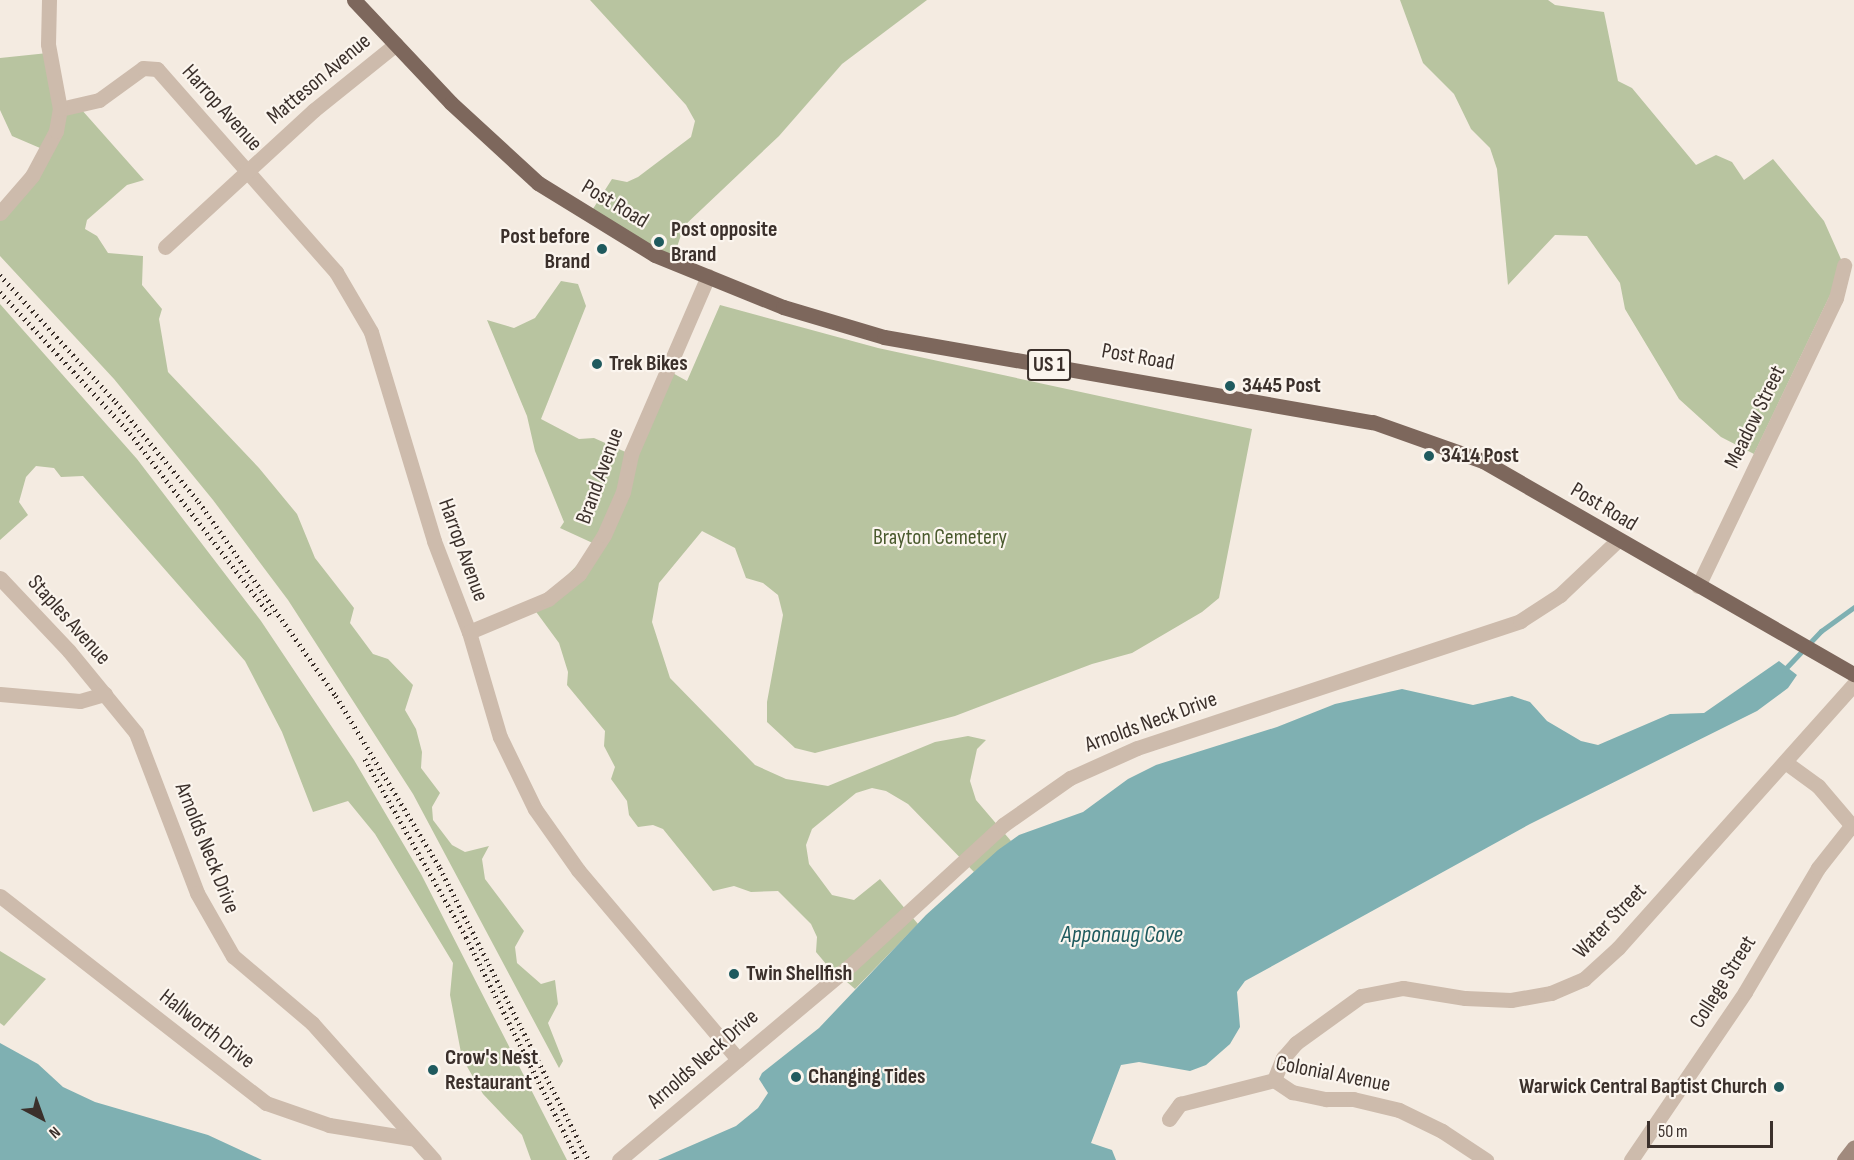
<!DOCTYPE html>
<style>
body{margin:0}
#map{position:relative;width:1854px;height:1160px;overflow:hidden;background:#f4ebe1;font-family:"Sofia Sans Condensed",sans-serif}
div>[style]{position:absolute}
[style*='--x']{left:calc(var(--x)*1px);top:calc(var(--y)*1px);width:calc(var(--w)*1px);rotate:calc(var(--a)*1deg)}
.green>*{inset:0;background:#b8c4a0}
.water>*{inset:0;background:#7fb0b2}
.stream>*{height:5px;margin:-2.5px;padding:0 2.5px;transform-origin:2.5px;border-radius:2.5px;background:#7fb0b2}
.street>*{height:15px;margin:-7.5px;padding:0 7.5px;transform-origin:7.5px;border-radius:7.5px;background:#cdbbac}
.secondary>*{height:15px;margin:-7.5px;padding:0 7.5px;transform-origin:7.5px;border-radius:7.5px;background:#a18a7d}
.primary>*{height:15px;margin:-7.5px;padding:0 7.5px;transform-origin:7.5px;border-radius:7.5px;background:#7d675c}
.rail>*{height:4.5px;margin-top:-2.25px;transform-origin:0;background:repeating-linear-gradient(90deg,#3b302b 0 1.5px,transparent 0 6px)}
.dots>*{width:16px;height:16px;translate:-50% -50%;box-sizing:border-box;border:3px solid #fbf5ee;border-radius:50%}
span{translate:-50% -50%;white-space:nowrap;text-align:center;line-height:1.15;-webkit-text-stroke:4.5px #fbf5ee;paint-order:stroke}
.shield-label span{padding:2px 4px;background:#fbf5ee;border:2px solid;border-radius:4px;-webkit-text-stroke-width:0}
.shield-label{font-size:21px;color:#3b302b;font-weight:700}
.street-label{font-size:22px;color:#3b302b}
.poi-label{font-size:22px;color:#3b302b;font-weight:700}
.left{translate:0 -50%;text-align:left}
.right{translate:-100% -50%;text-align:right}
.park-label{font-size:22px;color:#4a5a2e}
.water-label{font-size:24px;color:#1f5a5e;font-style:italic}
.north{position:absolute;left:12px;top:1088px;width:60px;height:60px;-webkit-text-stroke:4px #fbf5ee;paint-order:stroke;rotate:139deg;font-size:16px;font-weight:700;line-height:24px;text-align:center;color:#3b302b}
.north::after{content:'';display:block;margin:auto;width:21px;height:27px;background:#3b302b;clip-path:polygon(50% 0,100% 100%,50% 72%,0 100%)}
.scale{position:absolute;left:1647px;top:1121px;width:126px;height:27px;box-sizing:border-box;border:3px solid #3b302b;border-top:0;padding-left:8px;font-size:18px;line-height:21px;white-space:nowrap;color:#3b302b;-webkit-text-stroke:4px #fbf5ee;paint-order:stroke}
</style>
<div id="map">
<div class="green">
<i style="clip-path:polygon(590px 0,927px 0,842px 64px,779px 136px,684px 226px,672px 262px,591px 212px,612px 179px,627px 182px,638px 177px,691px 137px,695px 121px,686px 105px)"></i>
<i style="clip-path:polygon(1400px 0,1548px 0,1555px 5px,1604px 12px,1618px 81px,1632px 88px,1696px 165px,1716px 155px,1732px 162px,1744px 180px,1773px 159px,1824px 221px,1844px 266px,1754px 454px,1721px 437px,1679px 399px,1625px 309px,1620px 283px,1587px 236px,1555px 235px,1508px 285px,1497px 169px,1490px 148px,1471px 129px,1454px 94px,1423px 63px)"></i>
<i style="clip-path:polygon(48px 53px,61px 110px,81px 109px,144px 180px,127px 185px,87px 220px,85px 229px,97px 236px,108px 253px,143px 256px,142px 285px,162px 309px,159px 319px,168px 372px,259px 468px,297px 514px,315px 558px,354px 608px,350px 623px,373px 654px,388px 659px,413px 685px,405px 710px,416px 729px,422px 752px,421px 768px,440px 793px,432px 807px,433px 820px,452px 845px,465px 852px,489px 846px,482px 859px,485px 879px,524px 931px,515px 947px,517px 963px,541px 984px,555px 980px,558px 1004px,548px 1023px,563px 1061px,559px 1068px,413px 794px,288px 600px,213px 500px,114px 379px,0 256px,0 215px,47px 151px,12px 136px,0 110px,0 58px)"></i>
<i style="clip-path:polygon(561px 281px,578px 284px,586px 306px,541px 419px,579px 439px,594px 438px,630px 454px,669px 371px,687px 381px,720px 305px,878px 348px,1252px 429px,1219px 598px,1202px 612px,1132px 653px,1092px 664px,955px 716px,815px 753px,795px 748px,767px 722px,767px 702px,783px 615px,778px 595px,763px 583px,746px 578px,735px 548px,702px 531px,659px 583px,652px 622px,670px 678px,755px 765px,786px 779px,828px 786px,935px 742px,968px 736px,986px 740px,977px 749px,970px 781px,976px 800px,1011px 841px,974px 872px,908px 804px,886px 791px,872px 788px,856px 793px,812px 829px,806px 845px,809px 864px,832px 895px,854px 900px,880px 879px,918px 924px,855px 989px,839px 975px,837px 977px,816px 952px,817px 937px,811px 924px,778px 891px,751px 892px,734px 886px,713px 891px,663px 829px,653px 825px,638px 827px,629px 815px,627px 801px,611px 779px,615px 767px,604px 746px,605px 731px,567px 685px,568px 672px,559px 643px,534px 609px,597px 545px,560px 528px,564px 522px,535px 451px,527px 416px,487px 320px,514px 328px,535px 318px)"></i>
<i style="clip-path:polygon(0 304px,137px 459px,261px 621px,354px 760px,421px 874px,567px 1160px,531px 1160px,522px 1135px,483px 1094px,462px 1058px,450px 995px,453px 963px,375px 834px,348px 801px,313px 812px,282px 732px,245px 661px,83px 476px,61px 477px,54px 468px,36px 466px,26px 477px,19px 502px,28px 515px,0 540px)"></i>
<i style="clip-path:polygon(0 951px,46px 979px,4px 1026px,0 1023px)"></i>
</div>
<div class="water">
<i style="clip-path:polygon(1779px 661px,1797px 675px,1788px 688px,1757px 711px,1530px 824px,1245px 981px,1237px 992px,1240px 1027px,1230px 1044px,1206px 1065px,1190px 1071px,1139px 1062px,1121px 1065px,1091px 1143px,1112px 1150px,1116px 1160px,658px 1160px,736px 1126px,758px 1108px,768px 1093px,759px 1079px,762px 1073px,819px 1028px,926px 915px,998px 850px,1019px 835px,1083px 812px,1128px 779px,1156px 765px,1277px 727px,1335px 704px,1402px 689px,1473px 705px,1512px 696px,1530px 702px,1547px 721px,1581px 741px,1598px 745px,1670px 714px,1704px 713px)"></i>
<i style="clip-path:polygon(0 1043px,38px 1064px,63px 1087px,95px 1102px,208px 1135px,262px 1160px,0 1160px)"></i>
</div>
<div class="stream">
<i style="--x:1784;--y:670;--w:54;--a:-46.5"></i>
<i style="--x:1821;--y:631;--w:41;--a:-36"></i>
</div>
<div class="street">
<i style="--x:60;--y:109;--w:40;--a:-13"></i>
<i style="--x:99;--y:100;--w:54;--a:-36"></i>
<i style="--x:143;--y:68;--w:14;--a:4"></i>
<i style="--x:157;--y:69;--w:271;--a:48.6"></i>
<i style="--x:336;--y:272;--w:69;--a:59.7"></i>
<i style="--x:371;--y:332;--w:218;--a:73.2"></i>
<i style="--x:434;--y:541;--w:97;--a:69"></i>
<i style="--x:469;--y:632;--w:109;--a:73.6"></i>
<i style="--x:500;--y:737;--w:80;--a:64.1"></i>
<i style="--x:535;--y:809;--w:75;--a:54.8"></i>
<i style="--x:578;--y:870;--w:248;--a:49.8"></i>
<i style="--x:0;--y:213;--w:49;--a:-49.1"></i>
<i style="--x:32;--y:176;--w:51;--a:-61.9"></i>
<i style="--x:56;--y:131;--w:22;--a:-80"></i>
<i style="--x:60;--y:109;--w:66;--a:-100.5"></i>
<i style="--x:48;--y:44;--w:44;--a:-88.7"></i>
<i style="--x:165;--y:247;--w:202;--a:-42.6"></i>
<i style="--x:314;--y:110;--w:105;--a:-38.8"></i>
<i style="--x:0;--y:578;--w:100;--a:46.6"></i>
<i style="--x:69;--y:651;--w:106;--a:50.7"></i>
<i style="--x:136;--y:733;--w:171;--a:69.1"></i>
<i style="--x:197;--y:893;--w:73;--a:60.3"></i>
<i style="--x:233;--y:956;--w:104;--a:40.3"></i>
<i style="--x:312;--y:1023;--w:183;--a:48.3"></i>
<i style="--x:1698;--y:586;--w:319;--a:-64.4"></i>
<i style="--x:1836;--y:298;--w:34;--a:-76"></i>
<i style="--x:469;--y:632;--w:86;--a:-22.7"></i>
<i style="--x:548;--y:599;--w:40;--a:-39"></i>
<i style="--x:579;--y:574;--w:46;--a:-57.3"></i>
<i style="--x:604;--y:535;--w:47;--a:-66.2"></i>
<i style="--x:623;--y:492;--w:39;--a:-78"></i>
<i style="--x:631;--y:454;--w:194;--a:-66.6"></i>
<i style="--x:0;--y:694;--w:80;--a:5"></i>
<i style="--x:80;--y:701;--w:26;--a:-16"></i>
<i style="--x:1785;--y:762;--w:41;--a:36"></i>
<i style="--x:1818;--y:786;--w:55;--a:49.4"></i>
<i style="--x:0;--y:896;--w:337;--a:37.9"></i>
<i style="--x:266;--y:1103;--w:67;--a:19.2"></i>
<i style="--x:329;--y:1125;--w:87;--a:9.2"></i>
<i style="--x:1274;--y:1080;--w:24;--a:-68"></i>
<i style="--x:1283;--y:1058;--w:20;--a:-49"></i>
<i style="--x:1296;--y:1043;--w:80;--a:-35.9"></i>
<i style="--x:1361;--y:996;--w:43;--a:-10.8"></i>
<i style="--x:1403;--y:988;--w:63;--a:9.2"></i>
<i style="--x:1465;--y:998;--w:46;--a:2.5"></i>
<i style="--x:1511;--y:1000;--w:41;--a:-9.9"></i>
<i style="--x:1551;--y:993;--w:36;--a:-23"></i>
<i style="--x:1584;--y:979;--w:46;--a:-42.4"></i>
<i style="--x:1618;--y:948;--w:354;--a:-48.2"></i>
<i style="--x:1169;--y:1119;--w:19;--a:-54"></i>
<i style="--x:1180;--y:1104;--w:97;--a:-14.3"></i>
<i style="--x:1274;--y:1080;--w:22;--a:34"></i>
<i style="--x:1292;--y:1092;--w:35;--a:12"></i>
<i style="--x:1326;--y:1099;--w:27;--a:0"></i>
<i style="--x:1353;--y:1099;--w:47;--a:13.4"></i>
<i style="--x:1399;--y:1110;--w:48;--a:26"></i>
<i style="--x:1442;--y:1131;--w:53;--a:33.4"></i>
<i style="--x:619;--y:1160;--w:306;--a:-40.1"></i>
<i style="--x:853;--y:963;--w:204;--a:-42.6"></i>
<i style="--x:1003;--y:825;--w:82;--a:-35"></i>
<i style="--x:1070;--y:778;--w:73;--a:-24.1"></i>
<i style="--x:1137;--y:748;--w:404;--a:-18.3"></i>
<i style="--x:1520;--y:621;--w:48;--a:-33"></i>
<i style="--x:1560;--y:595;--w:79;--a:-43.5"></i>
<i style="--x:1631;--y:1160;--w:203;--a:-55.8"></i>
<i style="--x:1745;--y:992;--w:144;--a:-59.5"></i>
<i style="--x:1818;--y:868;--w:53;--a:-51.8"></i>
</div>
<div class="secondary">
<i style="--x:1844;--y:1160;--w:16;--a:-52"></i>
</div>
<div class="primary">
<i style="--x:354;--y:0;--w:141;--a:46.7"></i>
<i style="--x:451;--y:103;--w:118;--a:42.6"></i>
<i style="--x:538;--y:183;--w:137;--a:31.6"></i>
<i style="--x:655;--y:255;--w:138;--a:22.1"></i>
<i style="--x:783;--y:307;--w:105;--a:16.5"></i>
<i style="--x:884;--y:337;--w:496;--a:9.9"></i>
<i style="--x:1373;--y:422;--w:117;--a:19.5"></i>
<i style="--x:1483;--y:461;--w:428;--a:29.9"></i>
</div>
<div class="rail">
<i style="--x:0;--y:275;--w:172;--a:47.6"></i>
<i style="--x:116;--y:402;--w:130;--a:50.3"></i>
<i style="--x:199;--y:502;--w:237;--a:54.8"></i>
<i style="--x:336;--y:696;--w:201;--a:58.8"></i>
<i style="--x:440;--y:868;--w:328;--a:63"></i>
<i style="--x:0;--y:292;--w:192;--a:47.3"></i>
<i style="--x:130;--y:433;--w:231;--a:52.4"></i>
<i style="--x:365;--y:759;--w:205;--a:60.4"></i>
<i style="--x:466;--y:937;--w:250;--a:63.3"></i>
</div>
<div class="dots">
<i style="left:659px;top:242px;background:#1f5a5e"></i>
<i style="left:602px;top:249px;background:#1f5a5e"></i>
<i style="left:597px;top:364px;background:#1f5a5e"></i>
<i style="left:1230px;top:386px;background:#1f5a5e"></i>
<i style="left:1429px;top:456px;background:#1f5a5e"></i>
<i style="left:734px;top:974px;background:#1f5a5e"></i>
<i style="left:433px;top:1070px;background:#1f5a5e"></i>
<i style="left:796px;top:1077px;background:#1f5a5e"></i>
<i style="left:1779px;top:1087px;background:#1f5a5e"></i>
</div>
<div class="shield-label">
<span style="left:1049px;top:365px">US 1</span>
</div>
<div class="street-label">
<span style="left:319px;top:79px;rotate:-40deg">Matteson Avenue</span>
<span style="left:222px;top:108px;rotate:48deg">Harrop Avenue</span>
<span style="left:615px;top:204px;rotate:31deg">Post Road</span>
<span style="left:1138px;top:357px;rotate:10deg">Post Road</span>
<span style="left:1755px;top:417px;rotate:-64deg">Meadow Street</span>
<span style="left:600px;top:476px;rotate:-70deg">Brand Avenue</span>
<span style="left:1604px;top:507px;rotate:31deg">Post Road</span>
<span style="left:463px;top:550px;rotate:70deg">Harrop Avenue</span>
<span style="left:69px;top:620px;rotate:48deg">Staples Avenue</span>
<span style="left:1151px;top:722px;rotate:-20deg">Arnolds Neck Drive</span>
<span style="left:207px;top:848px;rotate:68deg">Arnolds Neck Drive</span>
<span style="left:1610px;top:921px;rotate:-46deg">Water Street</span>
<span style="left:1723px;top:982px;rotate:-58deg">College Street</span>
<span style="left:207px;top:1029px;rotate:38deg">Hallworth Drive</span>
<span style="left:703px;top:1059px;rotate:-41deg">Arnolds Neck Drive</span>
<span style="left:1333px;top:1074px;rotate:11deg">Colonial Avenue</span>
</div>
<div class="poi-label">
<span class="left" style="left:671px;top:242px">Post opposite<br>Brand</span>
<span class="right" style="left:590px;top:249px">Post before<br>Brand</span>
<span class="left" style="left:609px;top:364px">Trek Bikes</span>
<span class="left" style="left:1242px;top:386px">3445 Post</span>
<span class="left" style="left:1441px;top:456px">3414 Post</span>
<span class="left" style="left:746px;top:974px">Twin Shellfish</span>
<span class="left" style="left:445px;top:1070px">Crow's Nest<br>Restaurant</span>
<span class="left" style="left:808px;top:1077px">Changing Tides</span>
<span class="right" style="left:1767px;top:1087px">Warwick Central Baptist Church</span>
</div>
<div class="park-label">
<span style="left:940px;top:538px">Brayton Cemetery</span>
</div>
<div class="water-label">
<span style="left:1122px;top:935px">Apponaug Cove</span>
</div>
<div class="north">N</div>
<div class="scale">50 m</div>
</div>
